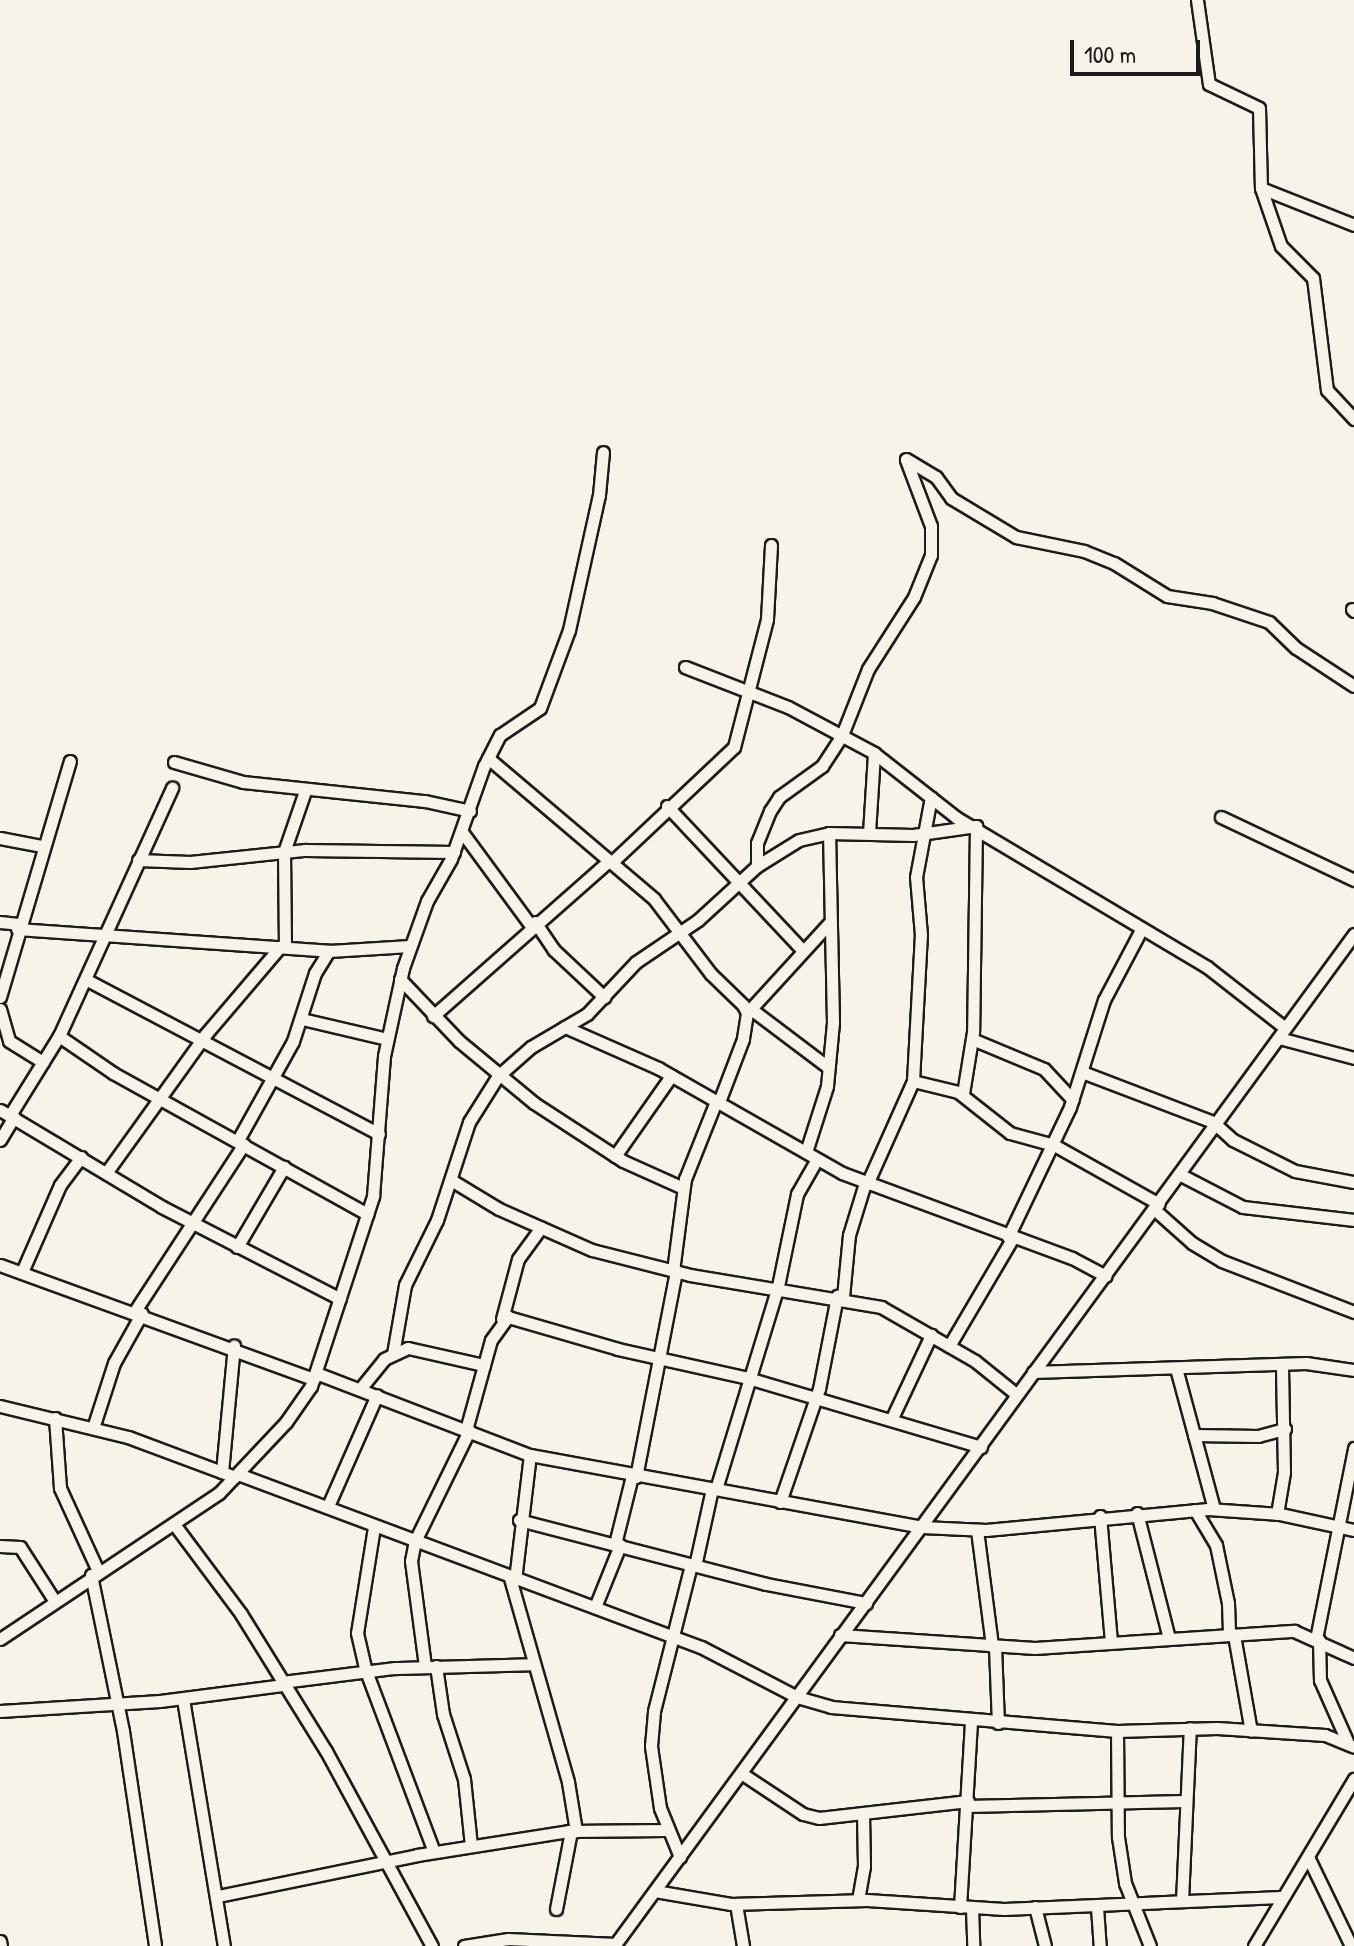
<!DOCTYPE html>
<style>
body{margin:0}
#map{position:relative;width:1354px;height:1946px;overflow:hidden;background:#f7f3e8;font-family:"Patrick Hand",sans-serif}
div>[style]{position:absolute}
[style*='--x']{left:calc(var(--x)*1px);top:calc(var(--y)*1px);width:calc(var(--w)*1px);rotate:calc(var(--a)*1deg)}
.roads{filter:drop-shadow(2px 0 #1c1c1c) drop-shadow(-2px 0 #1c1c1c) drop-shadow(0 2px #1c1c1c) drop-shadow(0 -2px #1c1c1c)}
.minor>*{height:11px;margin:-5.5px;padding:0 5.5px;transform-origin:5.5px;border-radius:5.5px;background:#f7f3e8}
span{translate:-50% -50%;white-space:nowrap;text-align:center;line-height:1.15;-webkit-text-stroke:7px #f7f3e8;paint-order:stroke}
.scale{position:absolute;left:1070px;top:40px;width:130px;height:36px;box-sizing:border-box;border:4px solid #1c1c1c;border-top:0;padding-left:10px;font-size:24px;line-height:28px;white-space:nowrap;color:#1c1c1c;-webkit-text-stroke:6px #f7f3e8;paint-order:stroke}
</style>
<div id="map">
<div class="roads">
<div class="minor">
<i style="--x:1197;--y:0;--w:85;--a:81.9"></i>
<i style="--x:1209;--y:84;--w:55;--a:25.6"></i>
<i style="--x:1259;--y:108;--w:80;--a:88.6"></i>
<i style="--x:1261;--y:188;--w:61;--a:71"></i>
<i style="--x:1281;--y:246;--w:45;--a:45"></i>
<i style="--x:1313;--y:278;--w:113;--a:82.9"></i>
<i style="--x:1327;--y:390;--w:40;--a:47"></i>
<i style="--x:1261;--y:188;--w:100;--a:21.7"></i>
<i style="--x:906;--y:459;--w:35;--a:31"></i>
<i style="--x:936;--y:477;--w:26;--a:54"></i>
<i style="--x:951;--y:498;--w:76;--a:31"></i>
<i style="--x:1016;--y:537;--w:69;--a:11.6"></i>
<i style="--x:1084;--y:551;--w:32;--a:22"></i>
<i style="--x:1114;--y:563;--w:62;--a:31.9"></i>
<i style="--x:1167;--y:596;--w:46;--a:8.8"></i>
<i style="--x:1212;--y:603;--w:60;--a:18.4"></i>
<i style="--x:1269;--y:622;--w:37;--a:44"></i>
<i style="--x:1296;--y:648;--w:69;--a:33.2"></i>
<i style="--x:1352;--y:609;--w:3;--a:45"></i>
<i style="--x:685;--y:667;--w:110;--a:21.2"></i>
<i style="--x:788;--y:707;--w:98;--a:28.1"></i>
<i style="--x:874;--y:753;--w:105;--a:38.1"></i>
<i style="--x:957;--y:818;--w:291;--a:30.8"></i>
<i style="--x:1207;--y:967;--w:99;--a:38"></i>
<i style="--x:488;--y:758;--w:218;--a:40.3"></i>
<i style="--x:654;--y:899;--w:94;--a:52.8"></i>
<i style="--x:711;--y:974;--w:45;--a:44.1"></i>
<i style="--x:743;--y:1005;--w:9;--a:63"></i>
<i style="--x:747;--y:1013;--w:26;--a:99"></i>
<i style="--x:743;--y:1039;--w:67;--a:110.9"></i>
<i style="--x:174;--y:762;--w:72;--a:16.2"></i>
<i style="--x:243;--y:782;--w:183;--a:6"></i>
<i style="--x:425;--y:801;--w:46;--a:12.5"></i>
<i style="--x:667;--y:806;--w:197;--a:46.8"></i>
<i style="--x:1221;--y:817;--w:147;--a:25.3"></i>
<i style="--x:462;--y:832;--w:117;--a:53.7"></i>
<i style="--x:869;--y:833;--w:80;--a:-86.4"></i>
<i style="--x:0;--y:838;--w:43;--a:10.8"></i>
<i style="--x:138;--y:860;--w:52;--a:2.2"></i>
<i style="--x:190;--y:862;--w:116;--a:-6"></i>
<i style="--x:305;--y:850;--w:149;--a:0.8"></i>
<i style="--x:611;--y:863;--w:169;--a:-43.3"></i>
<i style="--x:734;--y:747;--w:132;--a:-75.5"></i>
<i style="--x:767;--y:619;--w:74;--a:-86.9"></i>
<i style="--x:757;--y:866;--w:23;--a:-90"></i>
<i style="--x:757;--y:843;--w:35;--a:-68"></i>
<i style="--x:770;--y:811;--w:17;--a:-57"></i>
<i style="--x:779;--y:797;--w:53;--a:-35.8"></i>
<i style="--x:822;--y:766;--w:37;--a:-57"></i>
<i style="--x:842;--y:735;--w:71;--a:-68.5"></i>
<i style="--x:868;--y:669;--w:85;--a:-57.4"></i>
<i style="--x:914;--y:597;--w:45;--a:-68"></i>
<i style="--x:931;--y:555;--w:29;--a:-90"></i>
<i style="--x:931;--y:526;--w:71;--a:-110.7"></i>
<i style="--x:0;--y:922;--w:18;--a:6"></i>
<i style="--x:535;--y:922;--w:34;--a:56"></i>
<i style="--x:554;--y:950;--w:69;--a:43.2"></i>
<i style="--x:17;--y:929;--w:313;--a:4"></i>
<i style="--x:329;--y:951;--w:81;--a:-3.5"></i>
<i style="--x:285;--y:947;--w:95;--a:-90.6"></i>
<i style="--x:284;--y:852;--w:65;--a:-71"></i>
<i style="--x:400;--y:979;--w:86;--a:46.4"></i>
<i style="--x:459;--y:1041;--w:97;--a:39.6"></i>
<i style="--x:534;--y:1103;--w:106;--a:33.1"></i>
<i style="--x:623;--y:1161;--w:66;--a:24.2"></i>
<i style="--x:87;--y:980;--w:330;--a:27.8"></i>
<i style="--x:0;--y:997;--w:246;--a:-73.5"></i>
<i style="--x:0;--y:1009;--w:33;--a:74"></i>
<i style="--x:9;--y:1041;--w:40;--a:32"></i>
<i style="--x:751;--y:1009;--w:96;--a:37"></i>
<i style="--x:747;--y:1013;--w:123;--a:-47.6"></i>
<i style="--x:433;--y:1016;--w:235;--a:-41.4"></i>
<i style="--x:302;--y:1019;--w:87;--a:13.2"></i>
<i style="--x:565;--y:1027;--w:102;--a:23.8"></i>
<i style="--x:658;--y:1068;--w:212;--a:29.7"></i>
<i style="--x:842;--y:1173;--w:245;--a:20.3"></i>
<i style="--x:1072;--y:1258;--w:38;--a:28"></i>
<i style="--x:59;--y:1036;--w:65;--a:34.4"></i>
<i style="--x:113;--y:1073;--w:291;--a:29"></i>
<i style="--x:1279;--y:1038;--w:78;--a:14.9"></i>
<i style="--x:972;--y:1039;--w:78;--a:22.6"></i>
<i style="--x:1044;--y:1069;--w:42;--a:46.9"></i>
<i style="--x:1082;--y:1072;--w:140;--a:20.9"></i>
<i style="--x:1213;--y:1122;--w:27;--a:42"></i>
<i style="--x:1233;--y:1140;--w:69;--a:26.6"></i>
<i style="--x:1295;--y:1171;--w:60;--a:10.6"></i>
<i style="--x:913;--y:1081;--w:46;--a:13.7"></i>
<i style="--x:958;--y:1092;--w:66;--a:38.3"></i>
<i style="--x:1010;--y:1133;--w:46;--a:15.3"></i>
<i style="--x:1054;--y:1145;--w:120;--a:29.3"></i>
<i style="--x:0;--y:1110;--w:189;--a:30.9"></i>
<i style="--x:162;--y:1207;--w:200;--a:27.3"></i>
<i style="--x:10;--y:1115;--w:93;--a:-58.2"></i>
<i style="--x:59;--y:1036;--w:273;--a:-65.5"></i>
<i style="--x:0;--y:1140;--w:27;--a:-59"></i>
<i style="--x:238;--y:1140;--w:113;--a:-60.9"></i>
<i style="--x:293;--y:1041;--w:71;--a:-72.1"></i>
<i style="--x:315;--y:973;--w:26;--a:-58"></i>
<i style="--x:806;--y:1152;--w:69;--a:-72.3"></i>
<i style="--x:827;--y:1086;--w:64;--a:-84.6"></i>
<i style="--x:833;--y:1022;--w:189;--a:-91.2"></i>
<i style="--x:615;--y:1156;--w:98;--a:-55"></i>
<i style="--x:106;--y:1173;--w:170;--a:-54.3"></i>
<i style="--x:205;--y:1035;--w:116;--a:-49.6"></i>
<i style="--x:1179;--y:1174;--w:72;--a:27.3"></i>
<i style="--x:1243;--y:1207;--w:112;--a:6.7"></i>
<i style="--x:451;--y:1180;--w:56;--a:31.1"></i>
<i style="--x:499;--y:1209;--w:102;--a:23.8"></i>
<i style="--x:592;--y:1250;--w:101;--a:14.3"></i>
<i style="--x:690;--y:1275;--w:194;--a:9.5"></i>
<i style="--x:881;--y:1307;--w:108;--a:29.9"></i>
<i style="--x:975;--y:1361;--w:53;--a:38.8"></i>
<i style="--x:867;--y:1184;--w:113;--a:-65.9"></i>
<i style="--x:913;--y:1081;--w:146;--a:-86.9"></i>
<i style="--x:921;--y:935;--w:58;--a:-94.9"></i>
<i style="--x:916;--y:877;--w:81;--a:-79.4"></i>
<i style="--x:1155;--y:1210;--w:50;--a:41.7"></i>
<i style="--x:1192;--y:1243;--w:35;--a:31"></i>
<i style="--x:1222;--y:1261;--w:142;--a:21.1"></i>
<i style="--x:1008;--y:1237;--w:144;--a:-64.5"></i>
<i style="--x:1070;--y:1107;--w:112;--a:-72.4"></i>
<i style="--x:1104;--y:1000;--w:81;--a:-62.2"></i>
<i style="--x:237;--y:1247;--w:93;--a:-59.6"></i>
<i style="--x:0;--y:1265;--w:334;--a:20"></i>
<i style="--x:673;--y:1271;--w:93;--a:-82.6"></i>
<i style="--x:685;--y:1179;--w:84;--a:-68.3"></i>
<i style="--x:22;--y:1272;--w:95;--a:-66.4"></i>
<i style="--x:60;--y:1185;--w:35;--a:-53"></i>
<i style="--x:843;--y:1297;--w:62;--a:-84.5"></i>
<i style="--x:849;--y:1235;--w:54;--a:-72.9"></i>
<i style="--x:135;--y:1311;--w:199;--a:-56.9"></i>
<i style="--x:502;--y:1319;--w:62;--a:-75.1"></i>
<i style="--x:518;--y:1259;--w:39;--a:-54"></i>
<i style="--x:949;--y:1346;--w:124;--a:-59.5"></i>
<i style="--x:393;--y:1354;--w:70;--a:-80.1"></i>
<i style="--x:405;--y:1285;--w:72;--a:-63.8"></i>
<i style="--x:437;--y:1220;--w:103;--a:-71.9"></i>
<i style="--x:469;--y:1122;--w:54;--a:-57.8"></i>
<i style="--x:498;--y:1076;--w:44;--a:-41.3"></i>
<i style="--x:531;--y:1047;--w:65;--a:-30.5"></i>
<i style="--x:587;--y:1014;--w:71;--a:-46.7"></i>
<i style="--x:636;--y:962;--w:75;--a:-34.1"></i>
<i style="--x:698;--y:920;--w:80;--a:-42.5"></i>
<i style="--x:757;--y:866;--w:49;--a:-31.8"></i>
<i style="--x:799;--y:840;--w:31;--a:-13"></i>
<i style="--x:829;--y:833;--w:84;--a:1.4"></i>
<i style="--x:913;--y:835;--w:64;--a:-8.1"></i>
<i style="--x:976;--y:826;--w:206;--a:90.8"></i>
<i style="--x:973;--y:1032;--w:63;--a:99.2"></i>
<i style="--x:1176;--y:1368;--w:146;--a:74.9"></i>
<i style="--x:1033;--y:1372;--w:273;--a:-1.9"></i>
<i style="--x:1306;--y:1363;--w:49;--a:8.3"></i>
<i style="--x:316;--y:1373;--w:229;--a:21"></i>
<i style="--x:530;--y:1455;--w:399;--a:10.4"></i>
<i style="--x:922;--y:1527;--w:64;--a:2.7"></i>
<i style="--x:986;--y:1530;--w:223;--a:-5.4"></i>
<i style="--x:1208;--y:1509;--w:72;--a:4"></i>
<i style="--x:1280;--y:1514;--w:76;--a:12.2"></i>
<i style="--x:360;--y:1389;--w:38;--a:-51"></i>
<i style="--x:384;--y:1359;--w:26;--a:-25"></i>
<i style="--x:408;--y:1348;--w:78;--a:12.6"></i>
<i style="--x:0;--y:1406;--w:132;--a:13.6"></i>
<i style="--x:128;--y:1437;--w:114;--a:20.5"></i>
<i style="--x:55;--y:1418;--w:70;--a:85.9"></i>
<i style="--x:60;--y:1488;--w:91;--a:65.4"></i>
<i style="--x:892;--y:1418;--w:92;--a:-64.8"></i>
<i style="--x:93;--y:1428;--w:68;--a:-72.1"></i>
<i style="--x:114;--y:1363;--w:57;--a:-60.8"></i>
<i style="--x:466;--y:1430;--w:93;--a:-74.5"></i>
<i style="--x:491;--y:1340;--w:29;--a:-54"></i>
<i style="--x:508;--y:1317;--w:115;--a:16.2"></i>
<i style="--x:618;--y:1349;--w:133;--a:12.6"></i>
<i style="--x:748;--y:1378;--w:243;--a:16.5"></i>
<i style="--x:1194;--y:1435;--w:64;--a:0.9"></i>
<i style="--x:1258;--y:1436;--w:28;--a:-15"></i>
<i style="--x:222;--y:1472;--w:127;--a:-84.6"></i>
<i style="--x:238;--y:1474;--w:494;--a:20.5"></i>
<i style="--x:701;--y:1647;--w:108;--a:27.5"></i>
<i style="--x:797;--y:1697;--w:35;--a:16"></i>
<i style="--x:831;--y:1707;--w:287;--a:4.8"></i>
<i style="--x:1117;--y:1731;--w:100;--a:-1.7"></i>
<i style="--x:1217;--y:1728;--w:108;--a:3.7"></i>
<i style="--x:1325;--y:1735;--w:31;--a:22"></i>
<i style="--x:636;--y:1477;--w:210;--a:-79"></i>
<i style="--x:716;--y:1489;--w:212;--a:-73"></i>
<i style="--x:778;--y:1286;--w:94;--a:-78.3"></i>
<i style="--x:797;--y:1194;--w:40;--a:-60.3"></i>
<i style="--x:780;--y:1502;--w:120;--a:-71"></i>
<i style="--x:819;--y:1389;--w:95;--a:-79"></i>
<i style="--x:328;--y:1506;--w:121;--a:-66.2"></i>
<i style="--x:1195;--y:1510;--w:41;--a:59"></i>
<i style="--x:1216;--y:1545;--w:59;--a:78.3"></i>
<i style="--x:1228;--y:1603;--w:32;--a:88"></i>
<i style="--x:1137;--y:1513;--w:130;--a:75.7"></i>
<i style="--x:1277;--y:1514;--w:43;--a:-80.5"></i>
<i style="--x:1284;--y:1472;--w:108;--a:-91.1"></i>
<i style="--x:1100;--y:1516;--w:125;--a:85"></i>
<i style="--x:519;--y:1520;--w:255;--a:14.5"></i>
<i style="--x:766;--y:1584;--w:102;--a:10.8"></i>
<i style="--x:174;--y:1524;--w:112;--a:53.3"></i>
<i style="--x:241;--y:1614;--w:161;--a:58.2"></i>
<i style="--x:326;--y:1751;--w:222;--a:61.5"></i>
<i style="--x:374;--y:1527;--w:107;--a:99.1"></i>
<i style="--x:357;--y:1633;--w:39;--a:77"></i>
<i style="--x:366;--y:1671;--w:193;--a:69.4"></i>
<i style="--x:977;--y:1530;--w:117;--a:82.6"></i>
<i style="--x:615;--y:1544;--w:70;--a:-76"></i>
<i style="--x:0;--y:1546;--w:20;--a:3"></i>
<i style="--x:20;--y:1547;--w:63;--a:57.3"></i>
<i style="--x:695;--y:1566;--w:79;--a:-77.6"></i>
<i style="--x:91;--y:1575;--w:159;--a:78.4"></i>
<i style="--x:123;--y:1731;--w:217;--a:81.5"></i>
<i style="--x:510;--y:1578;--w:212;--a:74.1"></i>
<i style="--x:568;--y:1782;--w:50;--a:80.7"></i>
<i style="--x:515;--y:1580;--w:126;--a:-83.2"></i>
<i style="--x:595;--y:1607;--w:67;--a:-68"></i>
<i style="--x:840;--y:1635;--w:195;--a:3.8"></i>
<i style="--x:1035;--y:1648;--w:260;--a:-3.8"></i>
<i style="--x:1294;--y:1631;--w:66;--a:24.2"></i>
<i style="--x:1234;--y:1635;--w:97;--a:80"></i>
<i style="--x:0;--y:1639;--w:263;--a:-33.7"></i>
<i style="--x:219;--y:1493;--w:98;--a:-46.7"></i>
<i style="--x:286;--y:1422;--w:44;--a:-55.2"></i>
<i style="--x:311;--y:1386;--w:200;--a:-71.9"></i>
<i style="--x:373;--y:1196;--w:140;--a:-85.5"></i>
<i style="--x:384;--y:1056;--w:90;--a:-77.8"></i>
<i style="--x:403;--y:968;--w:71;--a:-70.3"></i>
<i style="--x:427;--y:901;--w:48;--a:-60.3"></i>
<i style="--x:451;--y:859;--w:99;--a:-70.5"></i>
<i style="--x:484;--y:766;--w:35;--a:-63"></i>
<i style="--x:500;--y:735;--w:48;--a:-34"></i>
<i style="--x:540;--y:708;--w:83;--a:-69.6"></i>
<i style="--x:569;--y:630;--w:138;--a:-77.5"></i>
<i style="--x:599;--y:495;--w:43;--a:-84.7"></i>
<i style="--x:1316;--y:1639;--w:195;--a:-78.7"></i>
<i style="--x:1319;--y:1640;--w:40;--a:88.6"></i>
<i style="--x:1320;--y:1680;--w:67;--a:66.1"></i>
<i style="--x:995;--y:1646;--w:77;--a:87.8"></i>
<i style="--x:425;--y:1666;--w:106;--a:-97.6"></i>
<i style="--x:411;--y:1561;--w:20;--a:-79"></i>
<i style="--x:415;--y:1541;--w:123;--a:-63.9"></i>
<i style="--x:436;--y:1666;--w:49;--a:81.7"></i>
<i style="--x:443;--y:1714;--w:68;--a:72.1"></i>
<i style="--x:464;--y:1779;--w:67;--a:84"></i>
<i style="--x:282;--y:1682;--w:114;--a:-7.1"></i>
<i style="--x:395;--y:1668;--w:139;--a:-1.6"></i>
<i style="--x:183;--y:1699;--w:250;--a:80.6"></i>
<i style="--x:0;--y:1711;--w:160;--a:-3.6"></i>
<i style="--x:160;--y:1701;--w:125;--a:-7.4"></i>
<i style="--x:1117;--y:1731;--w:106;--a:89.5"></i>
<i style="--x:1118;--y:1837;--w:47;--a:81.3"></i>
<i style="--x:1125;--y:1883;--w:68;--a:68.4"></i>
<i style="--x:741;--y:1773;--w:74;--a:33.5"></i>
<i style="--x:803;--y:1814;--w:16;--a:14"></i>
<i style="--x:819;--y:1818;--w:150;--a:-6.5"></i>
<i style="--x:967;--y:1806;--w:217;--a:-1.3"></i>
<i style="--x:680;--y:1857;--w:53;--a:-112.2"></i>
<i style="--x:660;--y:1808;--w:63;--a:-98.3"></i>
<i style="--x:651;--y:1746;--w:35;--a:-85"></i>
<i style="--x:654;--y:1711;--w:151;--a:-75.8"></i>
<i style="--x:1309;--y:1859;--w:97;--a:64.2"></i>
<i style="--x:655;--y:1891;--w:77;--a:9.7"></i>
<i style="--x:731;--y:1904;--w:136;--a:-1.7"></i>
<i style="--x:867;--y:1900;--w:137;--a:3.8"></i>
<i style="--x:1004;--y:1909;--w:277;--a:-2.5"></i>
<i style="--x:218;--y:1896;--w:203;--a:-11.6"></i>
<i style="--x:417;--y:1855;--w:153;--a:-9"></i>
<i style="--x:568;--y:1831;--w:98;--a:-0.6"></i>
<i style="--x:858;--y:1900;--w:35;--a:-80"></i>
<i style="--x:864;--y:1866;--w:53;--a:-91.1"></i>
<i style="--x:1182;--y:1901;--w:173;--a:-87.4"></i>
<i style="--x:736;--y:1904;--w:43;--a:80.5"></i>
<i style="--x:960;--y:1907;--w:186;--a:-86.6"></i>
<i style="--x:1035;--y:1907;--w:40;--a:75.6"></i>
<i style="--x:1097;--y:1907;--w:39;--a:86"></i>
<i style="--x:972;--y:1908;--w:38;--a:88"></i>
<i style="--x:556;--y:1909;--w:79;--a:-79.1"></i>
<i style="--x:0;--y:1941;--w:5;--a:79"></i>
<i style="--x:464;--y:1946;--w:45;--a:-9"></i>
<i style="--x:508;--y:1939;--w:108;--a:2.7"></i>
<i style="--x:614;--y:1946;--w:1254;--a:-53.82"></i>
<i style="--x:1254;--y:1946;--w:195;--a:-59.1"></i>
</div>
</div>
<div class="scale">100 m</div>
</div>
